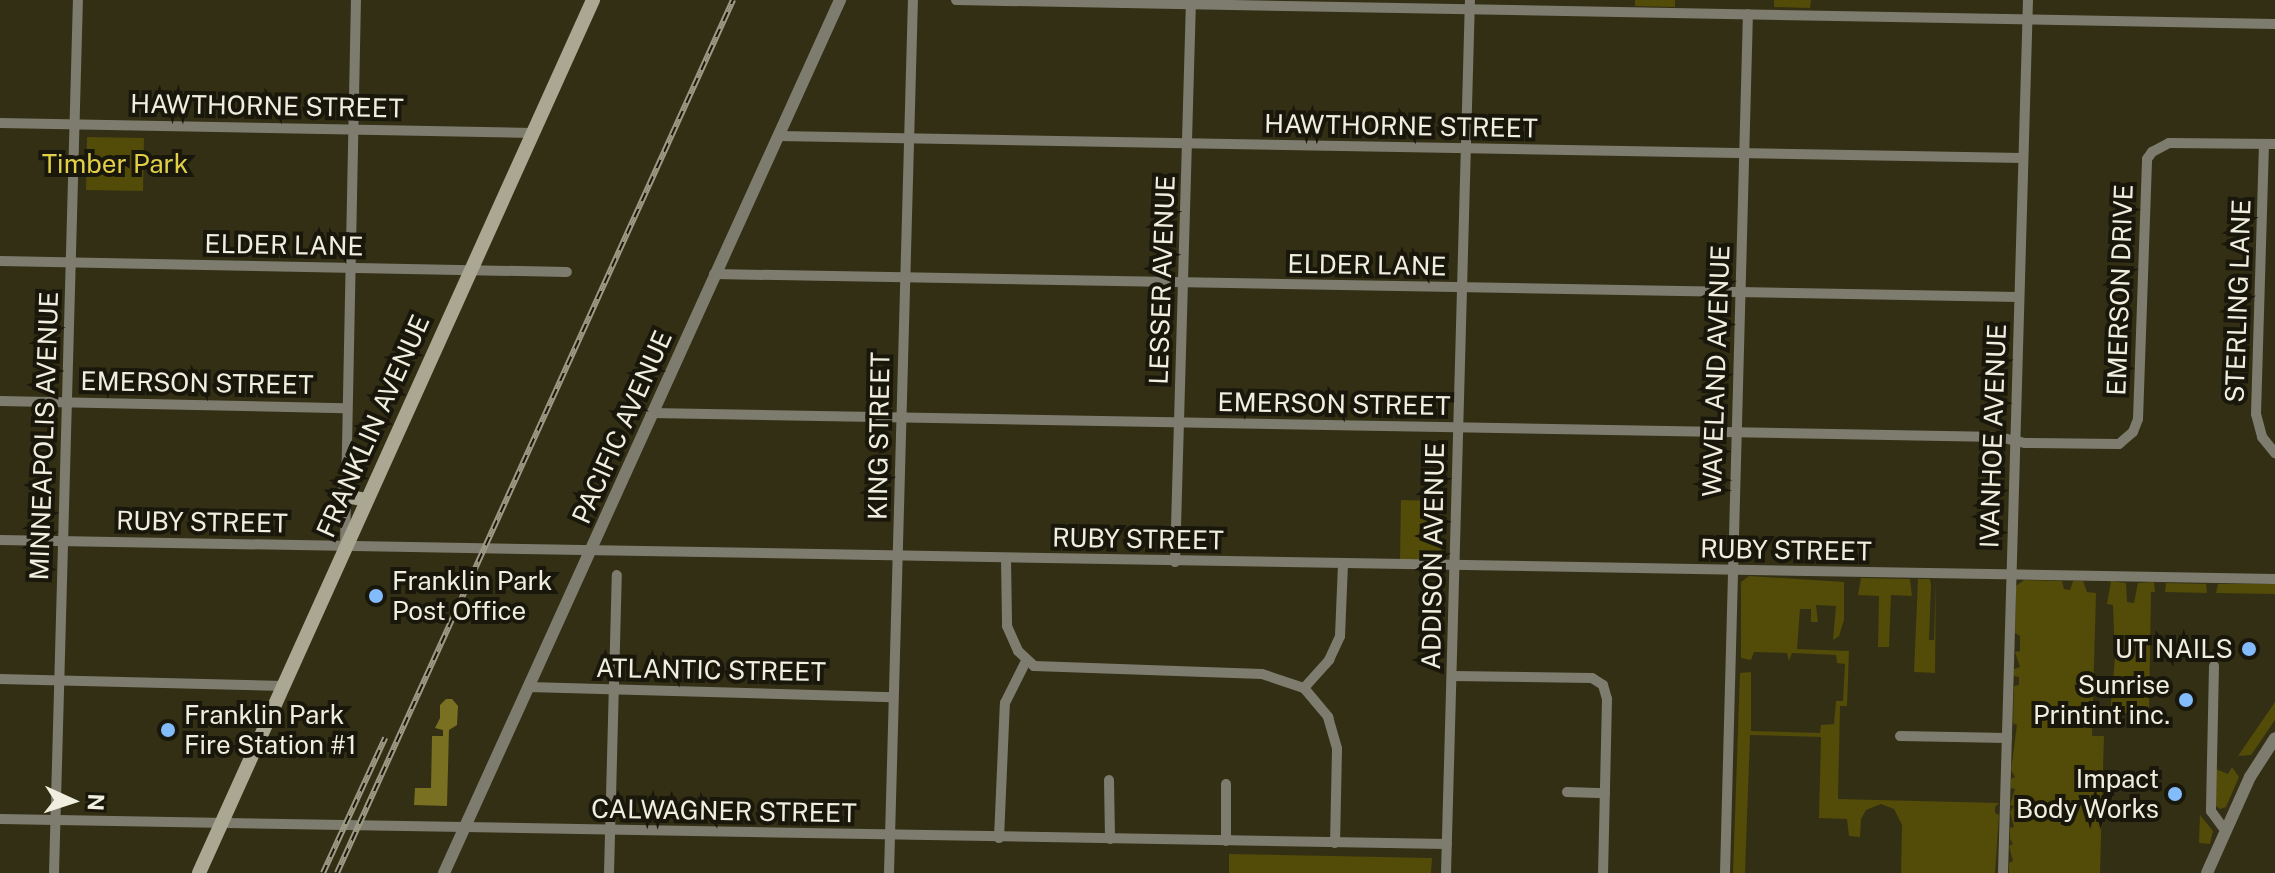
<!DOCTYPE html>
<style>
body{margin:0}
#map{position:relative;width:2275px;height:873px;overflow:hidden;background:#332f14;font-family:"Public Sans",sans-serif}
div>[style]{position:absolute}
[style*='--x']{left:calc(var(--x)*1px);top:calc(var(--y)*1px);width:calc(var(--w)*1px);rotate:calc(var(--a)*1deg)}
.green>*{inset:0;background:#534b08}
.water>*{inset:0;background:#7a7022}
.minor>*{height:10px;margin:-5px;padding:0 5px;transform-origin:5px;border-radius:5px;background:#7e7c6f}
.tertiary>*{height:12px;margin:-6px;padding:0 6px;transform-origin:6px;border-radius:6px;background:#7e7c6f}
.secondary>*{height:14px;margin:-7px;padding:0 7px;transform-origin:7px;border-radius:7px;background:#aaa893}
.rail>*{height:6px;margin-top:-3px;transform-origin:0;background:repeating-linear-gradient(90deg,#19170b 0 9px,#9c9984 0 18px);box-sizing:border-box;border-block:2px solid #9c9984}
.dots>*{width:22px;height:22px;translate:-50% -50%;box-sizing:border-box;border:4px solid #19170b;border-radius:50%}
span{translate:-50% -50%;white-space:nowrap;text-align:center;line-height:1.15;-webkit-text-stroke:8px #19170b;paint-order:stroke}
.street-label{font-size:26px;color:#f0eede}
.park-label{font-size:26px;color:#e1cf48}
.poi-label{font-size:26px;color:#f0eede}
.left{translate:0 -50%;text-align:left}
.right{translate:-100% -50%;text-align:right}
.north{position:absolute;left:32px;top:761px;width:80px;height:80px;-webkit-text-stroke:6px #19170b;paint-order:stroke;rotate:93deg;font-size:22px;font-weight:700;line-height:32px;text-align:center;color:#f0eede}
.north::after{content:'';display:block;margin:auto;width:28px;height:36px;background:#f0eede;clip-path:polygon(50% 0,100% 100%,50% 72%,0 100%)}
</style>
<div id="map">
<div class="green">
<i style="clip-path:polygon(1635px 0,1675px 0,1675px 7px,1635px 6px)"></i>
<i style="clip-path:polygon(1774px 0,1811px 0,1810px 8px,1774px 7px)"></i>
<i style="clip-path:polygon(87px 137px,144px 138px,143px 191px,86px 190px)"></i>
<i style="clip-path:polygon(1401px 500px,1442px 501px,1441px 559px,1400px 559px)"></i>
<i style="clip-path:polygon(1749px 576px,1844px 582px,1844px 620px,1839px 636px,1833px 640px,1836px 606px,1816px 605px,1818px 622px,1811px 622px,1811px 609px,1800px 609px,1797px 649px,1849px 651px,1847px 706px,1840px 706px,1838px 799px,1999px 803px,1995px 807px,1995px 813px,1999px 815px,1995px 873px,1901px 873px,1902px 825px,1894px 809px,1881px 804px,1866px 810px,1861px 819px,1860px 837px,1849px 836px,1847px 819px,1819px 818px,1821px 737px,1750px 735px,1745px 873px,1733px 873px,1740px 673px,1751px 672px,1751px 731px,1820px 733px,1821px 725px,1834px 724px,1836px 701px,1843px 701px,1845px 664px,1837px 663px,1836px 655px,1792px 653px,1789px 661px,1787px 653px,1754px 652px,1751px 660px,1741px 658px,1741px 582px)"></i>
<i style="clip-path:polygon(1861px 578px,1910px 579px,1912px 596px,1891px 595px,1889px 647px,1878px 647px,1879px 596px,1858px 595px)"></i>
<i style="clip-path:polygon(1918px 579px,1930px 579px,1931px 585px,1929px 640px,1934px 640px,1936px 579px,1935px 673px,1914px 672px)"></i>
<i style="clip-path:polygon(2024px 580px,2062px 581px,2064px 589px,2070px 590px,2073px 581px,2083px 581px,2087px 592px,2096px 593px,2092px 736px,2104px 736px,2100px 873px,2009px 873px,2009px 863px,2013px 861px,2009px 846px,2013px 844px,2010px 839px,2010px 828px,2014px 827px,2010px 812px,2014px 806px,2010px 805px,2015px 789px,2011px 788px,2011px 779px,2015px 777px,2011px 770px,2017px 725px,2013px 723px,2014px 686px,2019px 685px,2019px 677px,2014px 676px,2014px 669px,2020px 667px,2015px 652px,2020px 651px,2020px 636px,2015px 633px,2016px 586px)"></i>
<i style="clip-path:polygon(2111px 581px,2126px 583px,2127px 602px,2134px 603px,2138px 583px,2154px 582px,2155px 592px,2151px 592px,2149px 713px,2110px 713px,2115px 658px,2113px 605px,2107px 604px)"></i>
<i style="clip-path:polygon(2166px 583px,2206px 584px,2207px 593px,2165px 592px)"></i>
<i style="clip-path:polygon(2218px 584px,2275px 584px,2275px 594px,2216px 593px)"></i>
<i style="clip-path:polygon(2275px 702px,2275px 720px,2251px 755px,2238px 756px)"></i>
<i style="clip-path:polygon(2232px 767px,2239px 777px,2226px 807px,2220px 809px,2216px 806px,2216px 769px,2228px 774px)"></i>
<i style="clip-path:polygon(2200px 815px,2213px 831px,2210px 844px,2199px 843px)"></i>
<i style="clip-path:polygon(1229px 854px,1432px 858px,1431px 873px,1229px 873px)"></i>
</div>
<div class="water">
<i style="clip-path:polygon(446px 699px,452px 699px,458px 706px,457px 725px,449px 730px,447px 806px,414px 805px,415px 788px,431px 788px,432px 736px,443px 736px,443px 730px,435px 728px,440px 718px,440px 705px)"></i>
</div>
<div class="minor">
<i style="--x:956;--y:0;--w:1319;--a:1.04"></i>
<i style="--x:0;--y:123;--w:534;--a:1.07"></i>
<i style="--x:778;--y:136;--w:1245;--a:1.01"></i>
<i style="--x:2264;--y:144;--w:270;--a:91.7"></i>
<i style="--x:2256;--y:414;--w:24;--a:75"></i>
<i style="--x:2262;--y:437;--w:21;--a:51"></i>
<i style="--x:0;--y:261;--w:567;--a:1.11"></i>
<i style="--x:714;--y:274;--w:1305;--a:1.01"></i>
<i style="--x:0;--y:401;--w:345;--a:1.2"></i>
<i style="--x:651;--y:413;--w:1348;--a:1.02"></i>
<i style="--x:1999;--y:437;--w:27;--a:13"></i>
<i style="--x:2025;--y:443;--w:94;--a:0.6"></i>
<i style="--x:2119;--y:444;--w:18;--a:-41"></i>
<i style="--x:2133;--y:432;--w:14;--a:-69"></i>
<i style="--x:2138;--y:419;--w:260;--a:-88"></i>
<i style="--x:2147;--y:159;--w:9;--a:-54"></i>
<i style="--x:2152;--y:152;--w:19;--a:-28"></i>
<i style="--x:2169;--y:143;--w:106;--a:0.5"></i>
<i style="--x:0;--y:540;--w:2275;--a:0.98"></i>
<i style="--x:345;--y:546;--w:546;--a:-88.85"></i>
<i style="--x:1006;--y:559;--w:67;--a:89.1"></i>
<i style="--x:1007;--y:626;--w:27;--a:66"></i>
<i style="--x:1018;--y:651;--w:22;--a:43"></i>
<i style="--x:1034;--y:666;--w:228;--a:2"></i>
<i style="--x:1262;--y:674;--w:44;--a:18.4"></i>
<i style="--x:1304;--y:688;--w:38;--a:50"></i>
<i style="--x:1328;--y:717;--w:33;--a:74"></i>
<i style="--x:1337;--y:749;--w:94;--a:91.2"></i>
<i style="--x:1175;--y:562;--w:562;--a:-88.37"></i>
<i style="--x:2214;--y:666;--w:145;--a:91.2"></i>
<i style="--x:2211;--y:811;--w:24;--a:54"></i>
<i style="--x:1452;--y:676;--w:140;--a:0.8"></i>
<i style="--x:1592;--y:678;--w:13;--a:32"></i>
<i style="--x:1603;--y:685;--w:15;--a:74"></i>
<i style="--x:1607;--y:699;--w:174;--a:91.3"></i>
<i style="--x:0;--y:679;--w:285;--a:1.4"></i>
<i style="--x:528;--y:687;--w:365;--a:1.6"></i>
<i style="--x:1304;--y:688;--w:38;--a:-48"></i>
<i style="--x:1329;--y:660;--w:26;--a:-65"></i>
<i style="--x:1340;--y:636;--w:71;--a:-87.6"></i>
<i style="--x:1900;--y:736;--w:107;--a:1.1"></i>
<i style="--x:1109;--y:780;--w:59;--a:89"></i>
<i style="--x:1567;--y:792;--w:38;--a:2"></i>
<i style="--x:0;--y:819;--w:1447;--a:0.99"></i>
<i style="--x:999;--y:838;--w:135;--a:-87.5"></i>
<i style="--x:1005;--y:703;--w:47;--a:-63.4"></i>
<i style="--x:1226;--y:841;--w:57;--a:-90"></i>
<i style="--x:54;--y:873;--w:873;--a:-88.43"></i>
<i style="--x:609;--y:873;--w:298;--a:-88.5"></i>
<i style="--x:889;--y:873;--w:873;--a:-88.43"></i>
<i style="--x:1446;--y:873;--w:873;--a:-88.43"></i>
<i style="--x:1725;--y:873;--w:859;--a:-88.47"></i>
<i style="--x:2003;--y:873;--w:873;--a:-88.36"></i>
</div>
<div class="tertiary">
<i style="--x:444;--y:873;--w:959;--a:-65.6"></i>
<i style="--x:2207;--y:873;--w:105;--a:-65.9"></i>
<i style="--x:2250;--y:777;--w:46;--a:-57.3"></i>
</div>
<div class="secondary">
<i style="--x:344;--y:492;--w:9;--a:36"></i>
<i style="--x:351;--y:497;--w:15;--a:11"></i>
<i style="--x:199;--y:873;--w:958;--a:-65.71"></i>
</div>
<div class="rail">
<i style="--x:323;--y:873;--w:149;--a:-65.3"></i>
<i style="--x:337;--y:873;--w:959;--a:-65.6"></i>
</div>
<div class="dots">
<i style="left:376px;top:596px;background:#83bcfb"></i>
<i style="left:2249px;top:649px;background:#83bcfb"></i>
<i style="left:2186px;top:700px;background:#83bcfb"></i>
<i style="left:168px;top:730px;background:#83bcfb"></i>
<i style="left:2175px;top:794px;background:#83bcfb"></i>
</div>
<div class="street-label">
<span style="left:267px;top:106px;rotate:1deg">HAWTHORNE STREET</span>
<span style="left:1401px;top:126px;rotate:1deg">HAWTHORNE STREET</span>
<span style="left:284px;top:245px;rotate:1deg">ELDER LANE</span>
<span style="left:1367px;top:265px;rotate:1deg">ELDER LANE</span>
<span style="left:1162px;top:280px;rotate:-88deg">LESSER AVENUE</span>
<span style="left:2120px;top:290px;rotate:-88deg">EMERSON DRIVE</span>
<span style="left:2238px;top:301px;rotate:-88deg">STERLING LANE</span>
<span style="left:1716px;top:371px;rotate:-88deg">WAVELAND AVENUE</span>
<span style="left:197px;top:383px;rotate:1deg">EMERSON STREET</span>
<span style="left:1334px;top:404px;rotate:1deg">EMERSON STREET</span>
<span style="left:373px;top:426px;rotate:-66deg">FRANKLIN AVENUE</span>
<span style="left:622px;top:427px;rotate:-66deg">PACIFIC AVENUE</span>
<span style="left:44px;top:436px;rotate:-88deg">MINNEAPOLIS AVENUE</span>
<span style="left:879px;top:436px;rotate:-89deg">KING STREET</span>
<span style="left:1993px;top:436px;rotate:-88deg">IVANHOE AVENUE</span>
<span style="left:202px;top:522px;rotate:1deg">RUBY STREET</span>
<span style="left:1138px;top:539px;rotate:1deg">RUBY STREET</span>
<span style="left:1786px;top:550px;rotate:1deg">RUBY STREET</span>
<span style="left:1433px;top:556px;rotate:-89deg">ADDISON AVENUE</span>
<span style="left:711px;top:670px;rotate:1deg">ATLANTIC STREET</span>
<span style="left:724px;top:811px;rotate:1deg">CALWAGNER STREET</span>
</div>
<div class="park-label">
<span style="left:115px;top:164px">Timber Park</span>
</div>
<div class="poi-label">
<span class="left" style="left:392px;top:596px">Franklin Park<br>Post Office</span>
<span class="right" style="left:2233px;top:649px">UT NAILS</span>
<span class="right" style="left:2170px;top:700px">Sunrise<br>Printint inc.</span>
<span class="left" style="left:184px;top:730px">Franklin Park<br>Fire Station #1</span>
<span class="right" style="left:2159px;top:794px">Impact<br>Body Works</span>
</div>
<div class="north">N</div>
</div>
